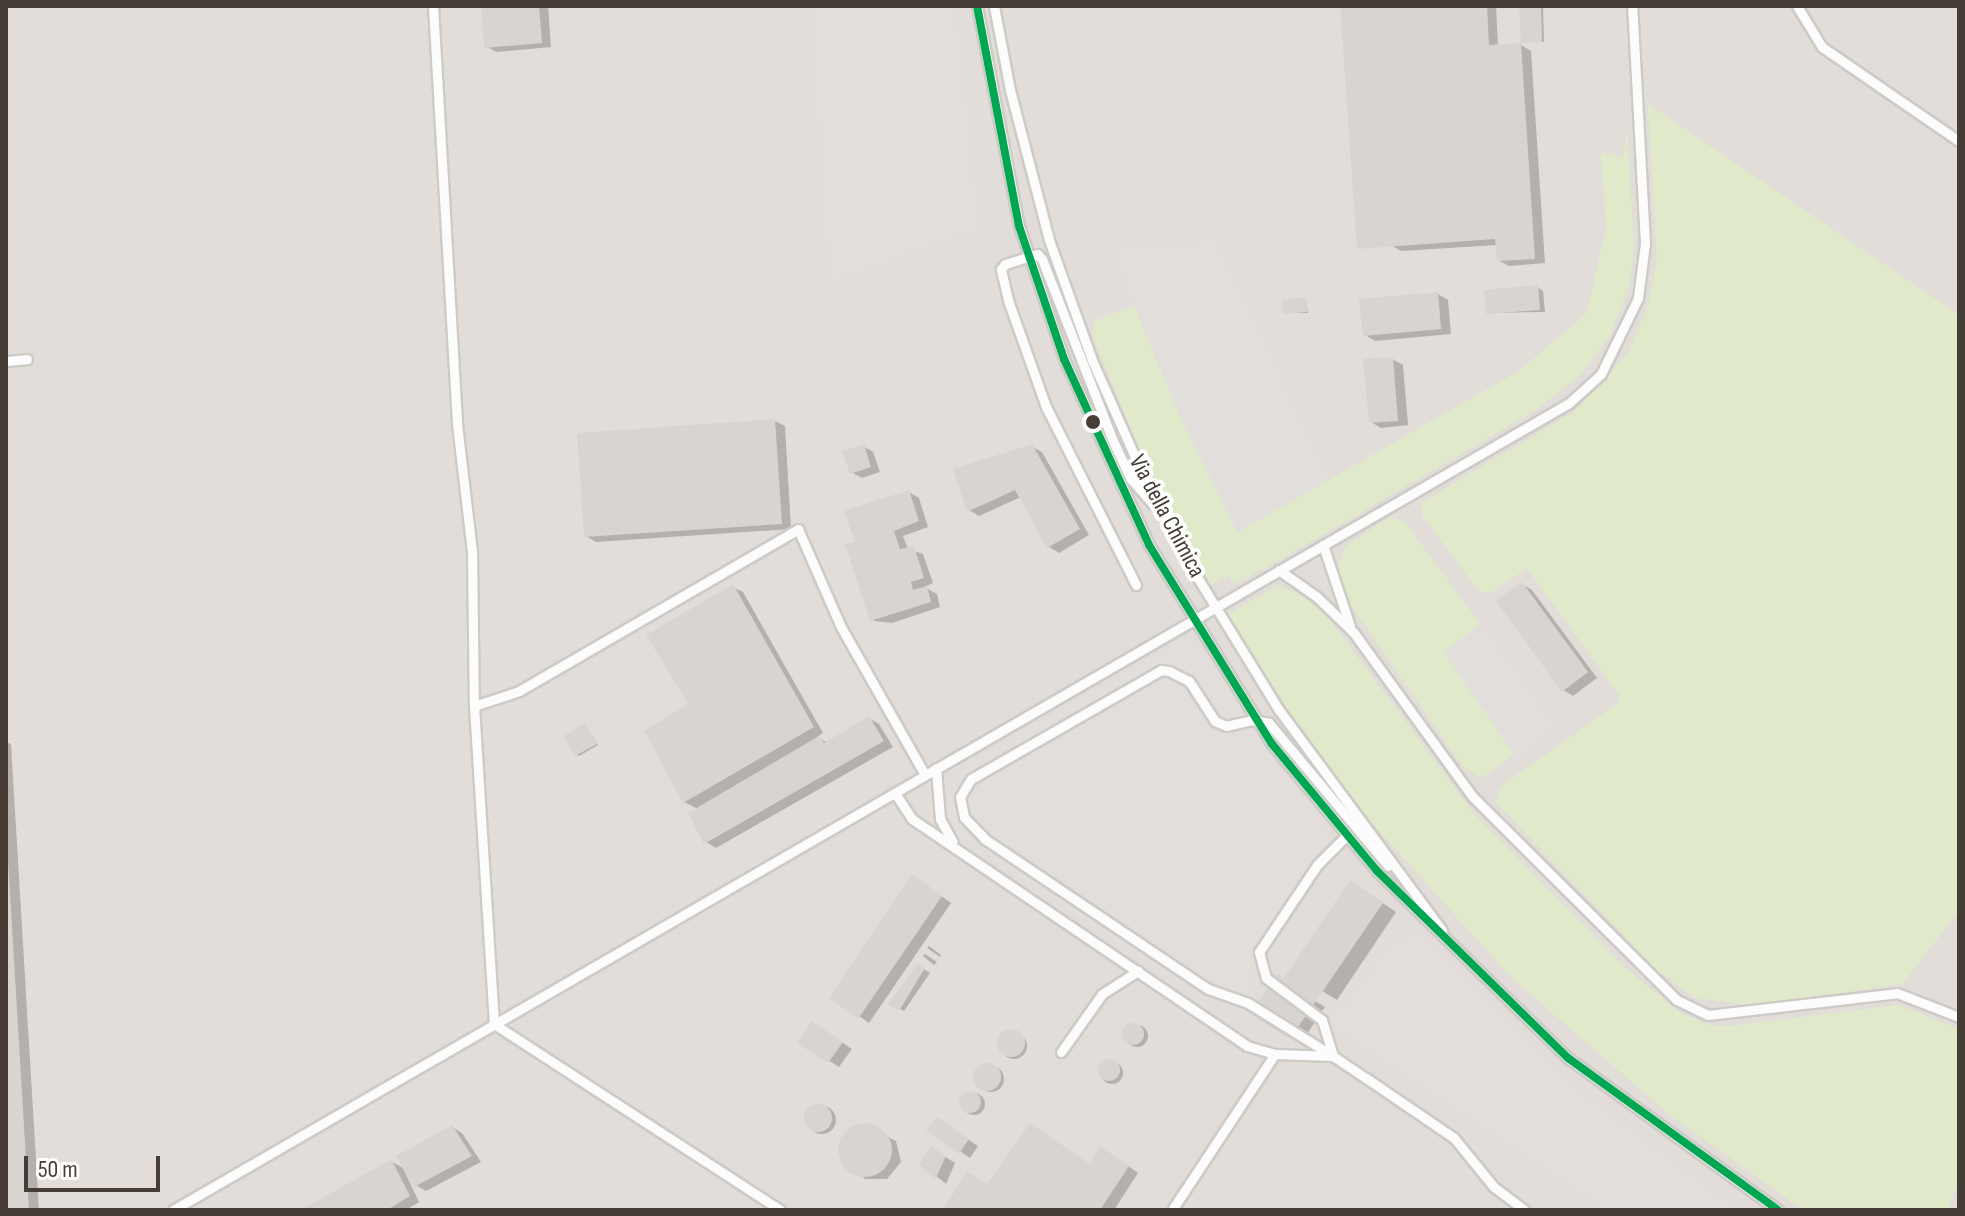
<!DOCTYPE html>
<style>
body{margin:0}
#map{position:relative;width:1965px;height:1216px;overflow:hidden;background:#f0edea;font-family:"Sofia Sans Condensed",sans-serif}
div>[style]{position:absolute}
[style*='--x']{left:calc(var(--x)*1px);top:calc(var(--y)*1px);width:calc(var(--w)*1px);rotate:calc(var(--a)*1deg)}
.industrial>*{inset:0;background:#e2ddd9}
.green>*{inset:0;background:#e0eaca}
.parking>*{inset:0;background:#e2dedb}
.shadow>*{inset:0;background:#0003}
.round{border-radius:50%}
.building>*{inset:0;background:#d8d5d1}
.roads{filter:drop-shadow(2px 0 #cecbc7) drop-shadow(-2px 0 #cecbc7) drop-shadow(0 2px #cecbc7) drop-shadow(0 -2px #cecbc7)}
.service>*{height:9px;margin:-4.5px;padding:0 4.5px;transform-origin:4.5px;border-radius:4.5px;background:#fdfcfc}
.bus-1>*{height:8px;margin:-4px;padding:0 4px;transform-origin:4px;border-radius:4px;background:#00a651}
.dots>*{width:22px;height:22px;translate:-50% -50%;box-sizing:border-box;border:4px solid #fff;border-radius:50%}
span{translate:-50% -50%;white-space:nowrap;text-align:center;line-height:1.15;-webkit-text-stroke:8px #fff;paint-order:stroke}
.street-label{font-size:24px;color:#463e36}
.frame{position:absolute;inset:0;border:8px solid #463e36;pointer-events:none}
.scale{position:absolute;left:24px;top:1156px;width:136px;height:36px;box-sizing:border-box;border:4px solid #463e36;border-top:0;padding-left:10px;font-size:24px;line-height:28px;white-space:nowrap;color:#463e36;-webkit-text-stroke:6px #fff;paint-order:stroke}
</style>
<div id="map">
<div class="industrial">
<i style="clip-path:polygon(6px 6px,1959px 6px,1959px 1210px,6px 1210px)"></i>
</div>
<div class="green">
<i style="clip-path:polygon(1648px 104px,1959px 315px,1959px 911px,1902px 984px,1750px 1005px,1695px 998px,1656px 969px,1495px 801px,1501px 786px,1617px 704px,1620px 696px,1527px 568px,1490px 593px,1479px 591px,1422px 515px,1421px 503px,1574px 412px,1627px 354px,1647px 310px,1657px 259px)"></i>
<i style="clip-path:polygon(1627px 128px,1634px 247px,1629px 287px,1610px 336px,1579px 376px,1534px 411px,1274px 563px,1234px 584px,1228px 575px,1210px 585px,1140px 450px,1092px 335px,1094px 321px,1134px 306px,1180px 416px,1238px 532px,1519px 371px,1586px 314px,1606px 230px,1601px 153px,1623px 157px)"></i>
<i style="clip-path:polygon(1390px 517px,1405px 522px,1480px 624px,1444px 653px,1516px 753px,1482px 778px,1464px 768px,1343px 594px,1337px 567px,1345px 547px)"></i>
<i style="clip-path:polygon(1277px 586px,1295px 592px,1323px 611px,1475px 815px,1624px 967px,1679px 1012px,1709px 1025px,1730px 1026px,1898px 1005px,1959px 1029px,1959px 1184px,1947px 1210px,1803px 1210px,1671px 1116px,1511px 977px,1364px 814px,1309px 742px,1227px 615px)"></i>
</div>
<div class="parking">
<i style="clip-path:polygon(812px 6px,954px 6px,977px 229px,830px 279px)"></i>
<i style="clip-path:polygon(1215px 243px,1328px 480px,1237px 532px,1180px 416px,1114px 249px)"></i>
<i style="clip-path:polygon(1480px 624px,1553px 726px,1515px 756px,1444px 653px)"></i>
<i style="clip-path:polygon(1191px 635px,1328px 836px,1250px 956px,1247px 983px,1257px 1000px,1249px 1015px,1200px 998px,960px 835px,948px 815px,948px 791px,964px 768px)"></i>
<i style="clip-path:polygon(1417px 936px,1580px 1094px,1734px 1210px,1609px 1210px,1321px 1016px,1345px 1009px,1386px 953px)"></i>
</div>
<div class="shadow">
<i style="clip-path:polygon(483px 6px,548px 6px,551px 47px,496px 52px,486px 46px)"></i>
<i style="clip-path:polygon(1342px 6px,1496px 6px,1498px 46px,1521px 45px,1531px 51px,1545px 263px,1509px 266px,1498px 260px,1497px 245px,1401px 251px,1391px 245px,1358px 248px)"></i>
<i style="clip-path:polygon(1521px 6px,1543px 6px,1544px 42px,1523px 42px)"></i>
<i style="clip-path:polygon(1537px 287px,1543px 291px,1545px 312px,1488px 313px)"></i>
<i style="clip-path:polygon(1438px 294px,1448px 300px,1451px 334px,1375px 341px,1365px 335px)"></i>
<i style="clip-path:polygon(1305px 299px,1308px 313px,1285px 313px)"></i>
<i style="clip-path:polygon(1392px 359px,1403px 365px,1408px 425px,1381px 428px,1371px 422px)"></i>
<i style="clip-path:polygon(775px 421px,785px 426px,791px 529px,596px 542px,586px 536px)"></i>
<i style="clip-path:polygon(863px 446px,873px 452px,880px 472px,862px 478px,851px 472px)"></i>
<i style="clip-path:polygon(1031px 446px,1042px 452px,1089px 535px,1059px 553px,1049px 547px,1021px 497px,979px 516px,969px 510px)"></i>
<i style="clip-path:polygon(909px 492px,919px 498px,928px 527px,903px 536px,908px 549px,923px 554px,933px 583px,924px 587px,937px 594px,940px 607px,892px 623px,874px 621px,857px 543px)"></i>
<i style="clip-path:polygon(1522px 584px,1532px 590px,1597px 678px,1573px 696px,1563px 690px)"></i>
<i style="clip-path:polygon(733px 587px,743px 592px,823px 733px,817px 737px,828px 743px,869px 718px,879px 724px,893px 747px,716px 848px,706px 842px,698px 809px,684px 802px,691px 705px)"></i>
<i style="clip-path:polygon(585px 725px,598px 745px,579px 756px,577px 755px)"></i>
<i style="clip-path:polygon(6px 742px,11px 744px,39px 1210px,6px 1210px)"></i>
<i style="clip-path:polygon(923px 883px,951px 903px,869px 1023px,832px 997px)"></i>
<i style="clip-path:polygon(1364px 890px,1396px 912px,1337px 1000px,1322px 991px,1315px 1001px,1325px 1007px,1301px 1043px,1254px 1013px)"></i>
<i style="clip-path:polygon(929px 946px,941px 955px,940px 957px,927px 948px)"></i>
<i style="clip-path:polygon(925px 954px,937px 962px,934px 965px,923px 956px)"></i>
<i style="clip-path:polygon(919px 966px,930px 973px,904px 1011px,892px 1004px)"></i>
<i class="round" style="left:1126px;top:1025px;width:22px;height:22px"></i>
<i style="clip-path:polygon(823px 1029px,852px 1049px,839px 1067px,800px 1042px)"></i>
<i class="round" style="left:1001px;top:1033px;width:26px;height:26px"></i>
<i class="round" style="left:1101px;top:1062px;width:22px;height:22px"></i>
<i class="round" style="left:978px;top:1066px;width:26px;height:26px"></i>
<i class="round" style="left:963px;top:1093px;width:22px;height:22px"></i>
<i class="round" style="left:808px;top:1106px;width:28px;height:28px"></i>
<i style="clip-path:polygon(865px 1125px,896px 1141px,901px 1162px,887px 1179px,865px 1179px,841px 1155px,846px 1134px)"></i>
<i style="clip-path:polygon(947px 1125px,978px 1146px,970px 1158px,929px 1130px)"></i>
<i style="clip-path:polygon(452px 1127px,462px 1133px,481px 1162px,426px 1191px,416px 1185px)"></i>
<i style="clip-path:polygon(941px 1154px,955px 1163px,946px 1184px,921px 1164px)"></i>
<i style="clip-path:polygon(1111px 1154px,1138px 1173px,1114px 1210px,945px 1210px,988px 1186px,1091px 1166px)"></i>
<i style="clip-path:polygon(391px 1161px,403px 1168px,419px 1202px,406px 1210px,305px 1210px)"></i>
</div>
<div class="building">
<i style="clip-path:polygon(481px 6px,539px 6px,542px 43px,484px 48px)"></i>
<i style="clip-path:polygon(1340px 6px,1487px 6px,1489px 45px,1521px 43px,1535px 259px,1497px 261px,1495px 239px,1357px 249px)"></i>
<i style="clip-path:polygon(1519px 6px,1541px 6px,1542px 42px,1521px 43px)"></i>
<i style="clip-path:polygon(1538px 285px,1540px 310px,1486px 314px,1484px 290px)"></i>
<i style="clip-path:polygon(1438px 292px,1441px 329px,1363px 336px,1359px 299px)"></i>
<i style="clip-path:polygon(1305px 297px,1307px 312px,1283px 314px,1282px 300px)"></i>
<i style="clip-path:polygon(1393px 357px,1398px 421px,1369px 423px,1363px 359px)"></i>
<i style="clip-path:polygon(775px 419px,782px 524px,584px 537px,577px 433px)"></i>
<i style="clip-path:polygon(864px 444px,871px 467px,850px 474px,842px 451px)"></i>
<i style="clip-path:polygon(1032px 444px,1080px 529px,1047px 548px,1015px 490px,967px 512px,953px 469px)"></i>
<i style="clip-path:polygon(909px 490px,919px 521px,894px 531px,900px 549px,914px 546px,924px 578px,911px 582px,913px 590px,927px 586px,931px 602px,870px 621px,845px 544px,855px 542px,844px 511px)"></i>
<i style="clip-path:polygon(1522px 582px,1588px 672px,1562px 692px,1496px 601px)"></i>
<i style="clip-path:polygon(733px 584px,814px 727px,683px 803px,644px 731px,688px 704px,646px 635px)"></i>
<i style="clip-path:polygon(869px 716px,884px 741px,704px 844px,688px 813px,819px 736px,824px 743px)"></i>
<i style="clip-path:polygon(585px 723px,597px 744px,575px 756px,564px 736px)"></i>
<i style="clip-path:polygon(6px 860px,8px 860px,29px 1210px,6px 1210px)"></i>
<i style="clip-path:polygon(912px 874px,942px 896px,858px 1019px,829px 998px)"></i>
<i style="clip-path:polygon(1350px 880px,1383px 903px,1290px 1039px,1251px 1014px,1277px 974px,1284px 978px)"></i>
<i style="clip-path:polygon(918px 963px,925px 968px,899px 1011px,888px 1004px)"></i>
<i style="clip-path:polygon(812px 1021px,843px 1042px,828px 1063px,797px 1043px)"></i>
<i class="round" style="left:1122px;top:1023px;width:22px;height:22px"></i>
<i class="round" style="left:997px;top:1029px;width:28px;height:28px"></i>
<i class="round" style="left:1098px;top:1059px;width:22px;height:22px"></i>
<i class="round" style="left:973px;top:1063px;width:28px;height:28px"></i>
<i class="round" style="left:959px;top:1091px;width:22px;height:22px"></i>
<i class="round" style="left:804px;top:1104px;width:28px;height:28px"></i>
<i style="clip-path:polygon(937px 1117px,969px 1139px,959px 1154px,926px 1130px)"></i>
<i style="clip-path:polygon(1030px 1123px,1090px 1164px,1100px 1146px,1129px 1166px,1100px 1210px,943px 1210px,967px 1171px,987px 1184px)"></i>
<i class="round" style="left:838px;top:1123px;width:54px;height:54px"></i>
<i style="clip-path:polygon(452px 1125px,472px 1156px,414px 1187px,396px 1156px)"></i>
<i style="clip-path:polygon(931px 1146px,946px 1156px,935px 1180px,919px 1164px)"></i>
<i style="clip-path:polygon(391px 1159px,410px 1196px,387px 1210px,301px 1210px)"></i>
</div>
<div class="roads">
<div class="service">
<i style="--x:433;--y:6;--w:419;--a:86.7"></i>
<i style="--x:457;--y:424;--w:128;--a:83.3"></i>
<i style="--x:472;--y:551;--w:155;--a:89.3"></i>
<i style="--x:474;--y:706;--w:319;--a:86.4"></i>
<i style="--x:494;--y:1024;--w:341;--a:33"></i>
<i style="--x:977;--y:6;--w:224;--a:79.2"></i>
<i style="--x:1019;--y:226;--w:140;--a:71.3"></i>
<i style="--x:1064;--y:359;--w:205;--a:65.4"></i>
<i style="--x:1149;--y:545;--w:234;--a:58.3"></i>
<i style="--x:1272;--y:744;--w:165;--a:50.4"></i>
<i style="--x:1377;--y:871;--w:267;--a:44.4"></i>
<i style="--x:1568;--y:1058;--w:259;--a:35.9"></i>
<i style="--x:994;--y:6;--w:86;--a:79.2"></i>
<i style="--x:1010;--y:90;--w:155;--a:75.4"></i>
<i style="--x:1049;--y:240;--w:127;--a:70.3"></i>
<i style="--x:1092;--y:360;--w:114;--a:66.1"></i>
<i style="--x:1138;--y:464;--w:131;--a:62.3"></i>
<i style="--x:1199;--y:580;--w:153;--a:58.4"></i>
<i style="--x:1279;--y:710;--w:274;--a:53.5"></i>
<i style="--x:1797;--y:6;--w:48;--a:58.6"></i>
<i style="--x:1822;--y:47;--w:166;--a:34.5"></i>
<i style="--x:6;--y:361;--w:21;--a:-5"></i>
<i style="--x:1323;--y:545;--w:85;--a:71.6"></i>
<i style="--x:1279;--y:570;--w:47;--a:35.4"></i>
<i style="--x:1317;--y:597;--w:52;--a:44.2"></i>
<i style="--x:1354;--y:633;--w:201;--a:54.1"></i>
<i style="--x:1472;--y:796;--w:289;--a:44.9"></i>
<i style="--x:1677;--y:1000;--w:34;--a:26"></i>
<i style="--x:1708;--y:1015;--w:190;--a:-6.6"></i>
<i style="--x:1897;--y:993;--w:66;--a:21.2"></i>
<i style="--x:1136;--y:585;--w:199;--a:-116.8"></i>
<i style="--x:1046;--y:407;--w:114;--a:-109.6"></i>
<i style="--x:1008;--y:300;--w:32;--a:-103"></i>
<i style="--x:1001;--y:269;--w:6;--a:-51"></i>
<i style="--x:1005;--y:264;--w:34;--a:-17"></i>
<i style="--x:1037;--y:254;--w:7;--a:45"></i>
<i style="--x:1042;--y:259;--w:195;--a:68.7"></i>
<i style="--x:1113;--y:441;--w:42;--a:64.7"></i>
<i style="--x:1131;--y:479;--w:33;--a:49"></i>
<i style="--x:474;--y:706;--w:47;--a:-18.4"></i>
<i style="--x:519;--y:691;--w:323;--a:-30.1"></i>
<i style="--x:798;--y:529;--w:107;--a:66.3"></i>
<i style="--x:841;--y:627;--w:170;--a:60.4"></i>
<i style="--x:936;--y:768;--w:51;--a:85.5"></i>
<i style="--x:940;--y:819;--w:26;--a:61"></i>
<i style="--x:895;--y:793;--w:31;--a:57"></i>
<i style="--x:912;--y:819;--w:405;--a:34.1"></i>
<i style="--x:1247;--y:1046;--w:29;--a:16"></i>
<i style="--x:1275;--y:1054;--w:58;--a:2"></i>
<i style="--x:1333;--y:1056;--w:40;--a:34"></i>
<i style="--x:1366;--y:1078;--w:107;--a:34.3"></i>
<i style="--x:1454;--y:1138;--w:63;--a:50.8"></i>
<i style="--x:1494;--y:1187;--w:39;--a:37"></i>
<i style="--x:1061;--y:1052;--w:71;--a:-54.7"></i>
<i style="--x:1102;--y:994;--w:43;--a:-32.6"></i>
<i style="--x:1333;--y:1056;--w:100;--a:-148.1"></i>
<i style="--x:1248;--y:1003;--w:42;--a:-160.7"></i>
<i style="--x:1208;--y:989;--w:269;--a:-146.1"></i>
<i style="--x:985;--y:839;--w:30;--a:-134"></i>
<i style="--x:964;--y:817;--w:20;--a:-101"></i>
<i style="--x:960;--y:797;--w:21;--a:-59"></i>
<i style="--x:971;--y:779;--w:219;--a:-29.8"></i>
<i style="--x:1161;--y:670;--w:8;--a:7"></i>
<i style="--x:1169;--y:671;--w:22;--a:27"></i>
<i style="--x:1189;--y:681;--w:48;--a:57"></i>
<i style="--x:1215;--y:721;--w:12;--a:24"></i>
<i style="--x:1226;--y:726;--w:26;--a:-13"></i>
<i style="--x:1251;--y:720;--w:18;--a:9"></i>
<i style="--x:1269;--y:723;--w:186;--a:50.2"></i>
<i style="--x:1333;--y:1056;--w:38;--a:-107"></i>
<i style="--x:1322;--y:1020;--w:70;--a:-143.1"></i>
<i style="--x:1266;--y:978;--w:27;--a:-105"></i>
<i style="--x:1259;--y:952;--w:105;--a:-56.3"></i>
<i style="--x:1317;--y:865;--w:40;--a:-45"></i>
<i style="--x:173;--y:1210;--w:1612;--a:-30.03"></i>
<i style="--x:1569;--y:403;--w:43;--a:-42.2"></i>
<i style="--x:1601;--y:374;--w:85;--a:-64"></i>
<i style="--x:1638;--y:298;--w:55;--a:-82.7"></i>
<i style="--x:1645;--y:243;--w:237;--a:-93.1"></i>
<i style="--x:1172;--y:1210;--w:187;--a:-56.6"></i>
</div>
</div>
<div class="bus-1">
<i style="--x:977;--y:6;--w:224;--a:79.2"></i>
<i style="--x:1019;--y:226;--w:140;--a:71.3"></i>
<i style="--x:1064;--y:359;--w:205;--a:65.4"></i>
<i style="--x:1149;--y:545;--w:234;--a:58.3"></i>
<i style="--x:1272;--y:744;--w:165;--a:50.4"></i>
<i style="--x:1377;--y:871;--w:267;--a:44.4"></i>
<i style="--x:1568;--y:1058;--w:259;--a:35.9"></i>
</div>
<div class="dots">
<i style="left:1093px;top:422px;background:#463e36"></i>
</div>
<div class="street-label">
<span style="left:1167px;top:516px;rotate:62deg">Via della Chimica</span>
</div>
<div class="frame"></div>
<div class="scale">50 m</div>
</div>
